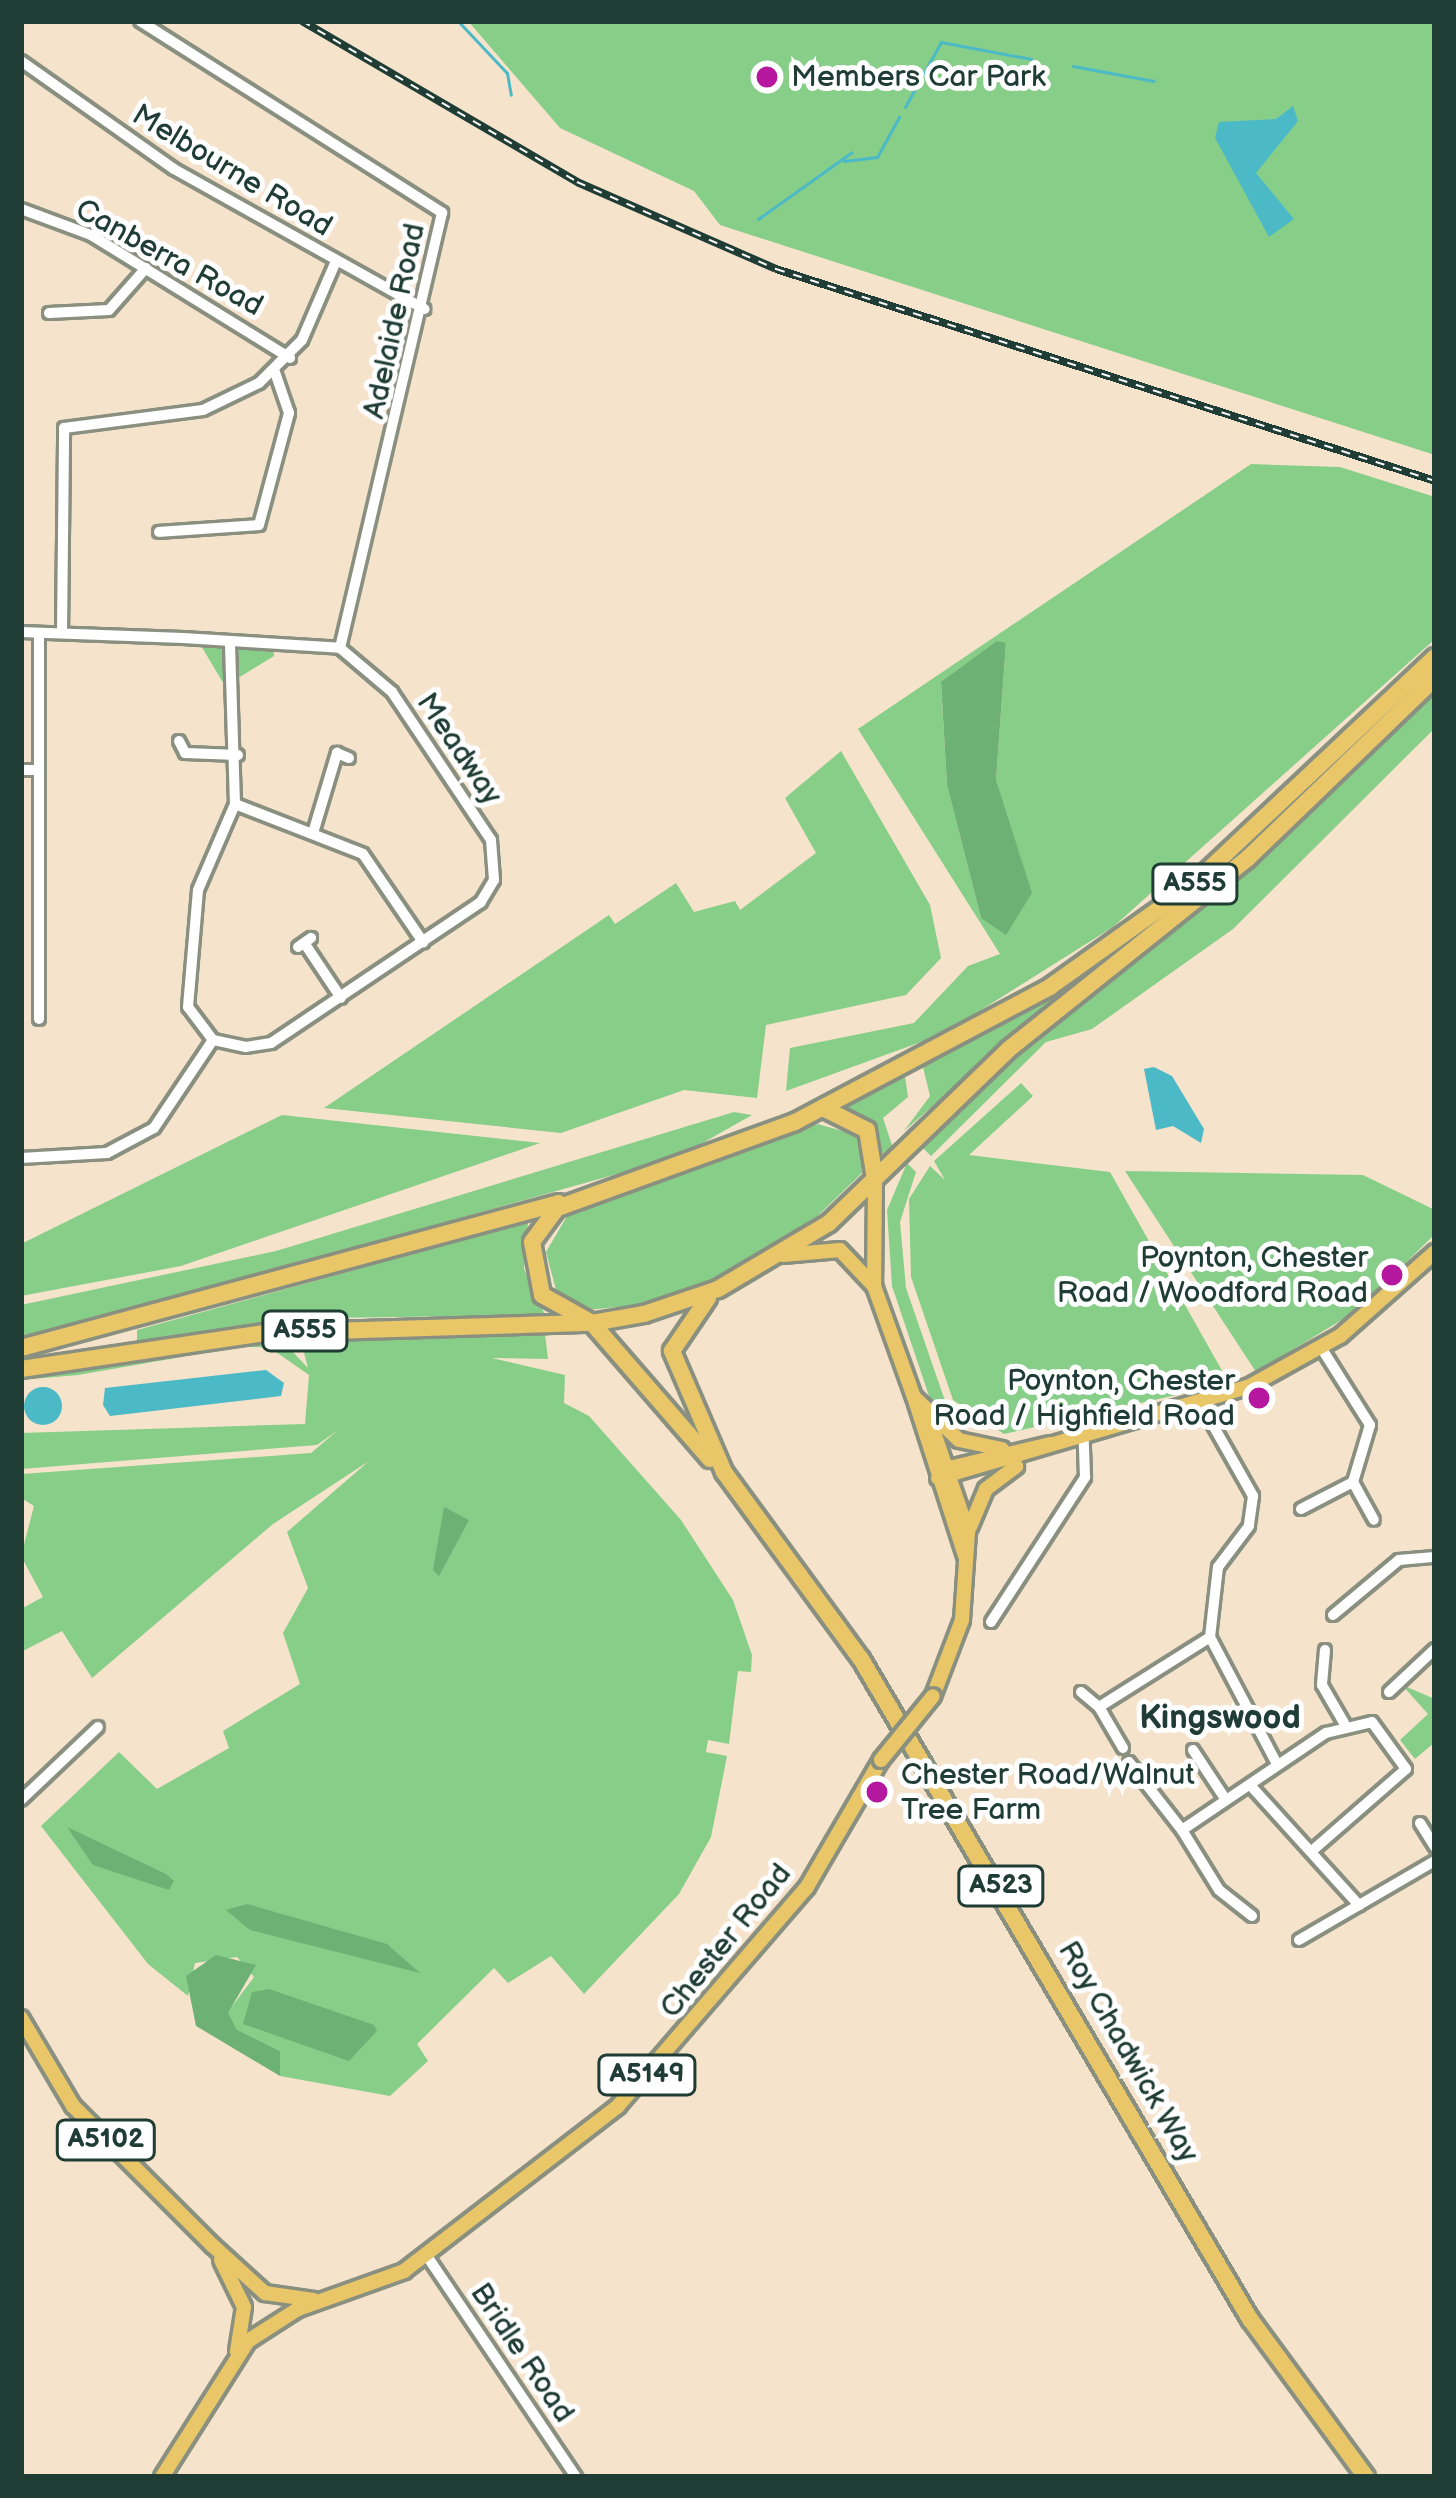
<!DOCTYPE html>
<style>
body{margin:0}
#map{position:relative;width:1456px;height:2498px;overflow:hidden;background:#f6e3cc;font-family:"Balsamiq Sans",sans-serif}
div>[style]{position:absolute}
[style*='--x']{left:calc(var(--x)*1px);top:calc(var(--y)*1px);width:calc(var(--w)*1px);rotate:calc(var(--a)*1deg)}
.green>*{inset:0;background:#87ce89}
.forest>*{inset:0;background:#6db175}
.water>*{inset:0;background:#4cb9c7}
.round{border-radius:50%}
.stream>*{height:3px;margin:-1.5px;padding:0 1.5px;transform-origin:1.5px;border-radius:1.5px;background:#4cb9c7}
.roads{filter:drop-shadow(3px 0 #8a9080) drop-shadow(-3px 0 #8a9080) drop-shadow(0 3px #8a9080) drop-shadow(0 -3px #8a9080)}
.minor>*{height:10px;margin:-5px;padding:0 5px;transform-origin:5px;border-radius:5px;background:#fff}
.major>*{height:14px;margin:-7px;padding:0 7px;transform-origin:7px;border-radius:7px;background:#e9c769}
.highway>*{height:16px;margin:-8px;padding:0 8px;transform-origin:8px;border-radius:8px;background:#e9c769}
.rail>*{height:8px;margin-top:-4px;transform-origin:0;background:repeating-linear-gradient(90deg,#fff 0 9px,#1f3d34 0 18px);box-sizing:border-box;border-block:3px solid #1f3d34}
.bridges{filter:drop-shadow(3px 0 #8a9080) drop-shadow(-3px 0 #8a9080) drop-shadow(0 3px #8a9080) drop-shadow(0 -3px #8a9080)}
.major-bridge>*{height:14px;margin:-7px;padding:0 7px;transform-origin:7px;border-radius:7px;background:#e9c769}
.dots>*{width:33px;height:33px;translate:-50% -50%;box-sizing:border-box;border:6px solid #fff;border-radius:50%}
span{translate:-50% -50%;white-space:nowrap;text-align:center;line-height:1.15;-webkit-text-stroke:10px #fff;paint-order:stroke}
.shield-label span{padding:3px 9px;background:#fff;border:3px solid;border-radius:9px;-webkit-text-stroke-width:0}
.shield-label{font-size:27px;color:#1f3d34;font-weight:700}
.poi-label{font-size:30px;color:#1f3d34}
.left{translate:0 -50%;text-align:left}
.right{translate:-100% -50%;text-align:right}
.street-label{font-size:30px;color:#1f3d34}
.neighbourhood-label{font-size:33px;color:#1f3d34;font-weight:700}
.frame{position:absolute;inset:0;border:24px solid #1f3d34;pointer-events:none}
</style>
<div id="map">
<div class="green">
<i style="clip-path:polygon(468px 21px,1435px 21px,1435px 455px,720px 225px,694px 191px,560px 128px)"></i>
<i style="clip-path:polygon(evenodd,1251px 464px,1340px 467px,1435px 497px,1435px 639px,1113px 927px,943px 1034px,786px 1091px,790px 1048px,914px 1023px,968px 966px,1000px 954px,858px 729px,1251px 464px,1006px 643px,996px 780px,1008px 822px,981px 918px,947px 785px,941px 683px,1006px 643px)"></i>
<i style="clip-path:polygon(197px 639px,273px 644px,274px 656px,225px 686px)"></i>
<i style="clip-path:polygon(1435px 686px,1435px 728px,1233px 929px,1092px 1029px,1046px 1042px,931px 1156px,921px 1146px,1019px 1051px,1234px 884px)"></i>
<i style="clip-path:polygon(841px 751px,930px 905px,941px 958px,906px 995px,766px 1025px,757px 1098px,684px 1090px,561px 1133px,324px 1108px,609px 915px,615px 924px,676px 883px,694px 912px,735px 901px,740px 910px,816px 853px,785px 798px)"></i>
<i style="clip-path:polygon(1068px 981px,1071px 985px,904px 1131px,930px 1096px,923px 1067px)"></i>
<i style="clip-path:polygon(905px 1076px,908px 1097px,883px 1118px,893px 1148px,884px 1157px,872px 1125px,844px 1106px)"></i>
<i style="clip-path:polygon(1021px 1083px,1033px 1096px,969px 1155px,1110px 1172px,1229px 1383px,1004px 1434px,953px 1400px,911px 1277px,909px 1199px,930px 1166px,945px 1180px,934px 1161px)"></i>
<i style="clip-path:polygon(734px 1112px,752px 1115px,678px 1157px,21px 1341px,21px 1305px,276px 1251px)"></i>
<i style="clip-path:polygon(282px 1115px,540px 1143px,181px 1266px,21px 1296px,23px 1243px)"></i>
<i style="clip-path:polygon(818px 1124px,856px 1135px,865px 1170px,797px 1236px,735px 1274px,647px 1304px,587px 1310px,556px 1290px,546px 1252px,570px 1211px)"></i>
<i style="clip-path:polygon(907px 1163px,916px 1172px,900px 1222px,906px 1288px,944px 1398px,963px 1421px,958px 1435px,931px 1402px,892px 1286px,887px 1210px)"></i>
<i style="clip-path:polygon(1125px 1171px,1363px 1175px,1435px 1210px,1435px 1234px,1358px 1310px,1256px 1372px)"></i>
<i style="clip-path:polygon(528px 1222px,524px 1269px,545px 1315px,322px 1318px,137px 1341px,137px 1330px)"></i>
<i style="clip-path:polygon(371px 1334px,545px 1334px,548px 1359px,492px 1358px,565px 1375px,564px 1403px,589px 1416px,681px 1520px,733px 1600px,752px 1655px,751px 1672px,738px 1671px,729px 1744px,708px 1740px,706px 1752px,727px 1756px,711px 1837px,679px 1894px,584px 1994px,551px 1956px,508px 1983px,494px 1968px,417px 2044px,428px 2061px,390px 2096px,280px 2076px,280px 2051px,236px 2030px,227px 2013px,254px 1977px,237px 1957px,195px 1963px,188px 1996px,148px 1964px,41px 1826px,119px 1752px,157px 1789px,229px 1748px,223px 1731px,300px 1684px,283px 1633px,308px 1588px,287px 1532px,369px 1461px,273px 1524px,92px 1678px,62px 1631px,21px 1652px,21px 1609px,43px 1597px,21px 1556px,34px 1506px,21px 1498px,21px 1474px,311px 1453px,338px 1430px,317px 1445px,21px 1469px,21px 1433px,305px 1424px,309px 1375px,276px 1352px,292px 1351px,308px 1368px,303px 1349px,226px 1346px)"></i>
<i style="clip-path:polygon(216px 1351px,78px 1375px,21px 1380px,137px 1355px)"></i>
<i style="clip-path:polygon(1402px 1685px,1435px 1699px,1435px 1742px,1415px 1759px,1400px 1740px,1428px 1714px)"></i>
</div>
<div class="forest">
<i style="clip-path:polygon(997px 641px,1006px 643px,996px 780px,1032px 893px,1006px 935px,981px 918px,947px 785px,941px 682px)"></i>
<i style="clip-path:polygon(444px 1507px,469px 1520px,439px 1576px,433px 1570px)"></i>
<i style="clip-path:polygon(67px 1827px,166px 1874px,174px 1881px,169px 1890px,93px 1865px)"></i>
<i style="clip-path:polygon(247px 1904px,387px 1944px,420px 1973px,250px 1930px,226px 1910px)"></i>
<i style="clip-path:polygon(216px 1955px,256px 1965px,228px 2013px,237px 2030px,280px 2051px,280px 2076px,196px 2026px,186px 1976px)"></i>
<i style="clip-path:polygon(269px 1989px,374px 2025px,377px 2031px,349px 2061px,243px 2024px,252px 1992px)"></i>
</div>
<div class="water">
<i style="clip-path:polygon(1293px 106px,1298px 121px,1256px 173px,1294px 219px,1269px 237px,1215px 138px,1219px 122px,1276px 119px)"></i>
<i style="clip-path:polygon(1154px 1067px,1172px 1076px,1204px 1129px,1201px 1143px,1173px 1126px,1156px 1130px,1144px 1069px)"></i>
<i style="clip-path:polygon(266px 1370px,284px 1383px,281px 1396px,110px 1416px,103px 1405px,105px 1388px)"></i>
<i class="round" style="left:24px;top:1387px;width:38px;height:38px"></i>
</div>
<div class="stream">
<i style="--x:458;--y:21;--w:71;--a:46.7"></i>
<i style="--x:507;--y:73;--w:22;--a:80"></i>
<i style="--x:1073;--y:66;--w:82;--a:10.5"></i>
<i style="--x:905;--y:107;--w:74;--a:-61"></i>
<i style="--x:941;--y:42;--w:92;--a:10.7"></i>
<i style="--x:844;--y:161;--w:33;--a:-7"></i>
<i style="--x:877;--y:157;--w:46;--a:-61.2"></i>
<i style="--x:758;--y:219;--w:115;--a:-35.5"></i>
</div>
<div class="roads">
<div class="minor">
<i style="--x:140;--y:21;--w:358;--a:32.4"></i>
<i style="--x:442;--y:213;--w:447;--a:103.2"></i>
<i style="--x:21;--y:61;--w:187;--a:35.2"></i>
<i style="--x:174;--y:169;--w:287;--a:29.2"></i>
<i style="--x:21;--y:209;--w:75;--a:20.4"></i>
<i style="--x:91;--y:235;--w:234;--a:31.7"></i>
<i style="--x:49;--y:313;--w:60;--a:-2.9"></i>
<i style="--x:109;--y:310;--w:56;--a:-48.6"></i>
<i style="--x:159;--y:532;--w:100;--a:-4"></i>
<i style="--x:259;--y:525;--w:116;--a:-75"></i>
<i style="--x:289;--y:413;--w:43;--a:-108.9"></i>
<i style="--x:21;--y:632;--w:162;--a:2.1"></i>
<i style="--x:183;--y:638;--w:157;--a:3.6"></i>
<i style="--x:340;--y:648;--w:68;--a:40.2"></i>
<i style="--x:392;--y:692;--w:178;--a:56.2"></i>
<i style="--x:491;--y:840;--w:40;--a:85.7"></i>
<i style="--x:494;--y:880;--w:26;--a:121"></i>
<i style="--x:481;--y:902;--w:253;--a:146.1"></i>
<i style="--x:271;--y:1043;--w:25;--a:171"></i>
<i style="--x:246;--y:1047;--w:34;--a:-168"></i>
<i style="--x:213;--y:1040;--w:41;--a:-127.1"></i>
<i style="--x:188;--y:1007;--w:117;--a:-85.1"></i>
<i style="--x:198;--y:890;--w:94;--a:-66.7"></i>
<i style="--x:235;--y:804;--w:163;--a:-91.8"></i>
<i style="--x:39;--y:633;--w:386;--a:90"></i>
<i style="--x:62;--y:633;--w:205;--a:-89.4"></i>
<i style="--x:64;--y:428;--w:140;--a:-7.4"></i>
<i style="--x:203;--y:410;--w:62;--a:-25.7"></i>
<i style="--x:259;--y:383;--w:61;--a:-45"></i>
<i style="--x:302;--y:340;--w:86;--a:-66.7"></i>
<i style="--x:179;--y:741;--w:13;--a:63"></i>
<i style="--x:185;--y:753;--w:53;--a:2.2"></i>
<i style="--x:21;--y:770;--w:18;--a:0"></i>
<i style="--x:235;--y:804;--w:137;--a:21.3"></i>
<i style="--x:363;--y:854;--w:107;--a:55.7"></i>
<i style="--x:313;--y:833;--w:84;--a:-73.3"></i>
<i style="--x:337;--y:753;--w:13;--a:23"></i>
<i style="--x:298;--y:947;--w:16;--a:-35"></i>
<i style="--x:307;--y:947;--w:61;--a:56.3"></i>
<i style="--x:21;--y:1158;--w:86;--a:-3.3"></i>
<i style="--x:107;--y:1153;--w:53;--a:-28"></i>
<i style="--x:154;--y:1128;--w:106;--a:-56.2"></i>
<i style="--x:1322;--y:1349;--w:90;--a:57.7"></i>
<i style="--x:1370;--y:1425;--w:59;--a:106.6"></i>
<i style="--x:1353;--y:1482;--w:43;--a:61.1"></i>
<i style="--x:1201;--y:1404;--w:106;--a:60.5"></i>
<i style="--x:1253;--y:1496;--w:30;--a:98"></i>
<i style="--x:1249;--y:1526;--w:51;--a:127.1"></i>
<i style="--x:1218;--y:1567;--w:70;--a:96.5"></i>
<i style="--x:1210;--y:1637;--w:141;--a:62.2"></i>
<i style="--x:1301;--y:1509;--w:59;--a:-27.4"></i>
<i style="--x:1333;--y:1615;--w:86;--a:-39.8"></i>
<i style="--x:1399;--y:1560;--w:36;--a:-5"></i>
<i style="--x:991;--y:1622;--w:173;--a:-57"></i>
<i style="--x:1085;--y:1477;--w:38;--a:-92"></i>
<i style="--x:1325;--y:1650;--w:35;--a:95"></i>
<i style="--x:1322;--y:1685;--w:44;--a:59.9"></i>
<i style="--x:1081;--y:1692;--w:23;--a:40"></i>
<i style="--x:1389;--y:1692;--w:63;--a:-43.1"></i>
<i style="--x:1123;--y:1748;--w:48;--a:-120.3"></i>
<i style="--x:1099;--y:1707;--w:131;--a:-32.2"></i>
<i style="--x:1193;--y:1750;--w:56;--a:56.6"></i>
<i style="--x:1129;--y:1762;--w:86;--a:52.1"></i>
<i style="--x:1182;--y:1830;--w:174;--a:-34"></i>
<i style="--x:1326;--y:1733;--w:47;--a:-13.4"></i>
<i style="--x:1372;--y:1722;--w:58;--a:54.1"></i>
<i style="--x:1406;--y:1769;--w:123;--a:138.9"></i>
<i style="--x:1251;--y:1786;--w:161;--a:47.8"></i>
<i style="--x:21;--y:1800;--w:106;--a:-43.5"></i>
<i style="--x:1420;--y:1823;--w:28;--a:58"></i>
<i style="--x:1182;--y:1830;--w:70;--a:58.3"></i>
<i style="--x:1219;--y:1890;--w:42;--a:38.2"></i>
<i style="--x:1299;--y:1940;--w:157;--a:-30.2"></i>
<i style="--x:427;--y:2256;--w:267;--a:56"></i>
</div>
<div class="major">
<i style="--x:875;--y:1180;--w:106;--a:90.5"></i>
<i style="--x:874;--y:1286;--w:118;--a:70.2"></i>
<i style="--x:914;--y:1397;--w:62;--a:43.7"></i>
<i style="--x:959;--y:1440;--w:44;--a:11.8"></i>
<i style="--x:783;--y:1255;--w:57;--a:-5"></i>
<i style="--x:840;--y:1250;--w:50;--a:46.6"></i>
<i style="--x:915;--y:1400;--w:164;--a:72.2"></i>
<i style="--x:928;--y:1415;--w:124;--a:71.1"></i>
<i style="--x:968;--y:1532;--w:88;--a:93.9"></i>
<i style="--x:962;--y:1620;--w:81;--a:110.9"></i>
<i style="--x:945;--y:1469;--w:108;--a:-13.4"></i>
<i style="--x:938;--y:1478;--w:323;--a:-16.4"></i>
<i style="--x:1248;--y:1387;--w:105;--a:-29"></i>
<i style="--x:1340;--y:1336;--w:127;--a:-41.5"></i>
<i style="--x:970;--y:1527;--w:41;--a:-67.2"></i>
<i style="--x:986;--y:1489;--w:38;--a:-37"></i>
<i style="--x:21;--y:2018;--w:102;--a:59.4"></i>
<i style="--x:73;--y:2106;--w:197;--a:45"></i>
<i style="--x:212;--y:2245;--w:72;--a:42.2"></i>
<i style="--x:265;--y:2293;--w:49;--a:8.1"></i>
<i style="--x:221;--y:2260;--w:52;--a:63.9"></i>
<i style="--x:244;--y:2307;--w:45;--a:99"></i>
<i style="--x:162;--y:2477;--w:161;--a:-57.7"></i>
<i style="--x:248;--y:2341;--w:59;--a:-32.6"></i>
<i style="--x:298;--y:2309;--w:113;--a:-19.7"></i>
<i style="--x:404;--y:2271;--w:270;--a:-37.6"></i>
<i style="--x:618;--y:2106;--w:289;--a:-49.2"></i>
<i style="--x:807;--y:1887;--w:147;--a:-59.8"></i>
</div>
<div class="highway">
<i style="--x:1435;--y:657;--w:336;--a:136.8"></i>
<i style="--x:1190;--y:887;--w:172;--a:144.5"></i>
<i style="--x:1050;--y:987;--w:289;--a:152.1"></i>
<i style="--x:795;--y:1122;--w:253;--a:160.1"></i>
<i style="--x:557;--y:1208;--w:42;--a:126.3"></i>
<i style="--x:532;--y:1242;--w:54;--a:79.3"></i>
<i style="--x:542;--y:1295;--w:57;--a:29.2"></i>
<i style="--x:592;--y:1323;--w:53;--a:-9.8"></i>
<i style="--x:644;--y:1314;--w:78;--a:-18.7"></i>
<i style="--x:718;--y:1289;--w:129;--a:-30.7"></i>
<i style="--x:829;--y:1223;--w:250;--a:-44"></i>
<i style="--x:1009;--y:1049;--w:306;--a:-38.6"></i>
<i style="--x:1248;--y:858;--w:260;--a:-43.9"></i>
<i style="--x:825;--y:1109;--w:47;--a:26.6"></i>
<i style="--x:867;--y:1130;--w:50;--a:80.7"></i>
<i style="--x:708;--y:1298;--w:64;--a:124.2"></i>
<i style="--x:672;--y:1351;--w:132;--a:66.7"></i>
<i style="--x:724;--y:1472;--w:232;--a:53.8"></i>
<i style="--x:861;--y:1659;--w:766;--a:59.49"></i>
<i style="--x:1250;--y:2319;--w:196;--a:53.7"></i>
<i style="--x:21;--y:1348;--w:557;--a:-15.08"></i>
<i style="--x:21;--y:1369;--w:248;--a:-8.4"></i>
<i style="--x:266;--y:1333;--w:326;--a:-1.8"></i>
<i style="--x:592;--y:1323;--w:180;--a:49.1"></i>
</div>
</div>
<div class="rail">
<i style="--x:302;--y:21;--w:319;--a:30.3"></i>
<i style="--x:577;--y:182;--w:217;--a:23.6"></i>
<i style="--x:776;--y:269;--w:692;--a:17.83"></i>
</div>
<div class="bridges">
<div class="major-bridge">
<i style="--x:881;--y:1760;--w:82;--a:-50.9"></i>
</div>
</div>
<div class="dots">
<i style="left:767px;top:77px;background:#b5179e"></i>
<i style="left:1392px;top:1275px;background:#b5179e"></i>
<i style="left:1259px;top:1398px;background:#b5179e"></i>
<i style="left:877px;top:1792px;background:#b5179e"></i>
</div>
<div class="shield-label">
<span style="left:1195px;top:884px">A555</span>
<span style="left:305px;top:1331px">A555</span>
<span style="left:1001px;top:1886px">A523</span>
<span style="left:647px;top:2075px">A5149</span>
<span style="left:106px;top:2140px">A5102</span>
</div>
<div class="poi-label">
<span class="left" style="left:791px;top:77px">Members Car Park</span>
<span class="right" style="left:1368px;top:1275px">Poynton, Chester<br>Road / Woodford Road</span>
<span class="right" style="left:1235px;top:1398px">Poynton, Chester<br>Road / Highfield Road</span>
<span class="left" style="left:901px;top:1792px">Chester Road/Walnut<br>Tree Farm</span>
</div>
<div class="street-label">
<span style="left:232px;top:171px;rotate:31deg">Melbourne Road</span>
<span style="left:169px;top:258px;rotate:29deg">Canberra Road</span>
<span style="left:395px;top:321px;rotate:-78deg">Adelaide Road</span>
<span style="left:459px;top:749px;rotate:56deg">Meadway</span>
<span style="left:726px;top:1941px;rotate:-51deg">Chester Road</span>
<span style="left:1128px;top:2052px;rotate:60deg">Roy Chadwick Way</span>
<span style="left:522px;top:2353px;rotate:56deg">Bridle Road</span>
</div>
<div class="neighbourhood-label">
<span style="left:1220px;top:1719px">Kingswood</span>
</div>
<div class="frame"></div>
</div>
